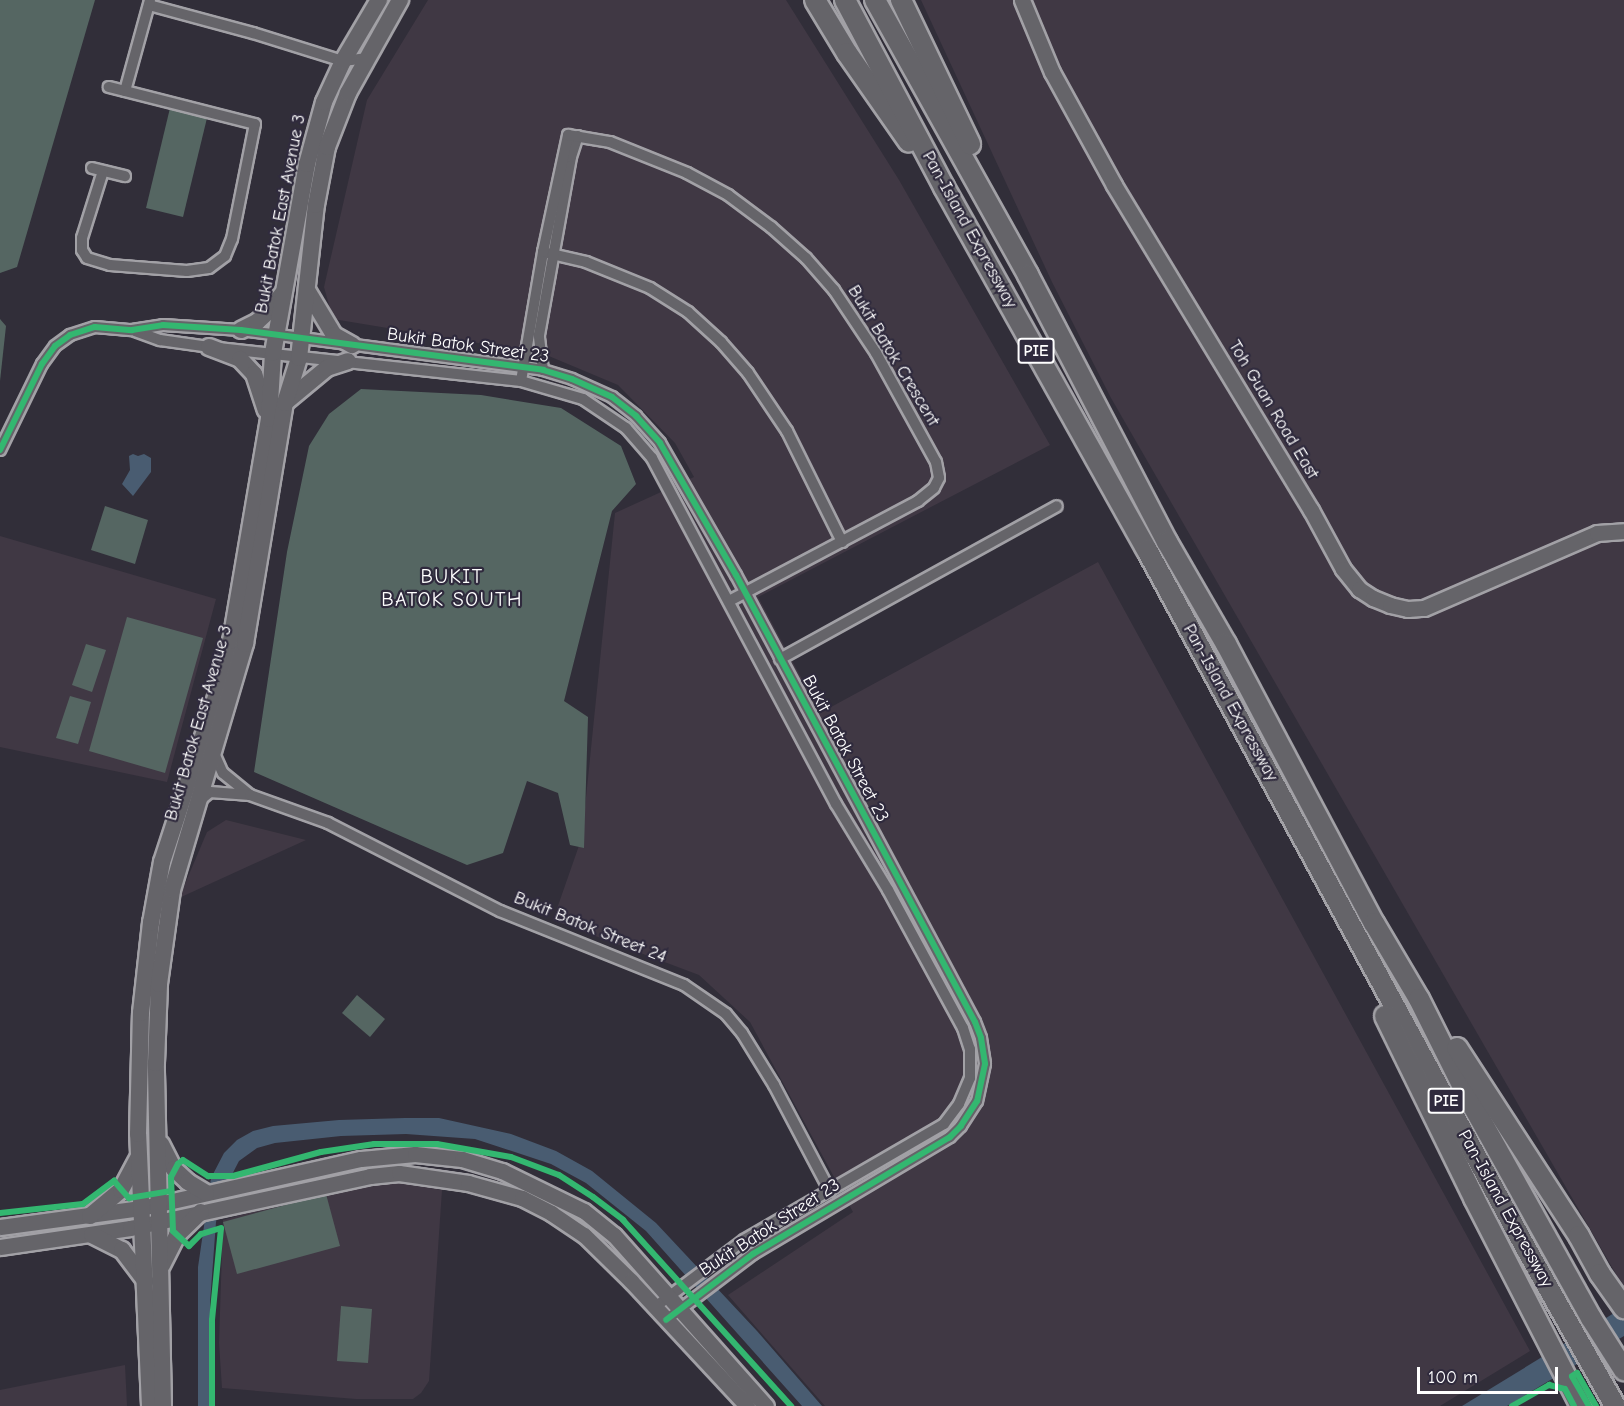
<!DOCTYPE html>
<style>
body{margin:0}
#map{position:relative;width:1624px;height:1406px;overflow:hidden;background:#312e39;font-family:"Comic Neue",sans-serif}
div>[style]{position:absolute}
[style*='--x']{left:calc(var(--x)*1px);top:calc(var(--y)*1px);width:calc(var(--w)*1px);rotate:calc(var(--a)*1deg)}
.built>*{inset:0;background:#403844}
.green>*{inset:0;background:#556662}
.water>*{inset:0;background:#495c71}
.roads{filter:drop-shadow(2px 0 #a2a1a6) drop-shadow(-2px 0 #a2a1a6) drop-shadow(0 2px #a2a1a6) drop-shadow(0 -2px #a2a1a6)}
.street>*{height:10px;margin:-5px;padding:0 5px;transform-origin:5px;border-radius:5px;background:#656469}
.secondary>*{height:15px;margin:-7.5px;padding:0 7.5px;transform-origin:7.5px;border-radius:7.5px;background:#656469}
.primary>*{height:16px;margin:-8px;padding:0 8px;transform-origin:8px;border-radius:8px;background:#656469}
.highway>*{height:20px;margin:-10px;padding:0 10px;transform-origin:10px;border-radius:10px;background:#656469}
.cycleway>*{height:6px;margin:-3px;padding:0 3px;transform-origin:3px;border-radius:3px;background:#33b770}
span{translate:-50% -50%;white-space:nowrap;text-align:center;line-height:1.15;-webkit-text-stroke:4.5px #2f2a3d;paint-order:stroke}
.shield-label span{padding:2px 4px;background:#2f2a3d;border:2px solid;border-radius:4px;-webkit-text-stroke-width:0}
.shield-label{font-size:16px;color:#fff;font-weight:700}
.street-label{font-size:18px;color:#fff}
.neighbourhood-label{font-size:20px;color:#fff;letter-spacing:1.5px}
.scale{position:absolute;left:1417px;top:1367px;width:141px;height:27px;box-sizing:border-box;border:3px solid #fff;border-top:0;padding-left:8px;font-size:18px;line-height:21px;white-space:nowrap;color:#fff;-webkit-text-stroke:4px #2f2a3d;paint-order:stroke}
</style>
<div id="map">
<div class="built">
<i style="clip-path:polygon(428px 0,786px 0,899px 180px,1050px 445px,758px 597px,820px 713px,1098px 562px,1530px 1351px,1440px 1406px,825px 1406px,728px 1295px,853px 1212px,750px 1022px,699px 975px,553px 920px,582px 837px,615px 513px,694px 477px,675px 443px,618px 385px,544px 354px,333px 319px,324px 287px,367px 100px)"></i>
<i style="clip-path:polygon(921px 0,1624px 0,1624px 1288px,1111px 398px,1052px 282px)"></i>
<i style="clip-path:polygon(0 536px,216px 599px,167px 782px,0 747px)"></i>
<i style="clip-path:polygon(226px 820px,306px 840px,179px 898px,207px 832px)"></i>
<i style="clip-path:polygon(373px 1178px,442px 1190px,429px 1381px,421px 1393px,413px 1399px,356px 1399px,222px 1388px,219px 1343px,223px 1220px)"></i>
<i style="clip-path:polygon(125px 1365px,127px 1406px,0 1406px,0 1390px)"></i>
</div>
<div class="green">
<i style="clip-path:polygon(0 0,95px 0,17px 267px,0 273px)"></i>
<i style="clip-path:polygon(170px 108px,207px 118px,183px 217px,146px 208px)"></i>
<i style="clip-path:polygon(0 319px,6px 326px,0 381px)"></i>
<i style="clip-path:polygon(361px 389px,481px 395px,561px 408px,621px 446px,636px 484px,612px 511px,564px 701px,588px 717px,584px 848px,570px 845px,558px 793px,527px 781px,503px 853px,467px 865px,254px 772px,287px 552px,309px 446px,329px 414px)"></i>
<i style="clip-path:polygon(105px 506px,148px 520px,135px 564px,91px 550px)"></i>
<i style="clip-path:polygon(127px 617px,203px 638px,165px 773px,89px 751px)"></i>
<i style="clip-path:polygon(86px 644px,106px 650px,92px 692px,72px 685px)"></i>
<i style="clip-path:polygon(70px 696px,91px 702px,78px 744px,56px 738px)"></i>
<i style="clip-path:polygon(357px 995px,385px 1019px,370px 1037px,342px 1013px)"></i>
<i style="clip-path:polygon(326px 1194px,340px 1246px,237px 1274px,223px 1222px)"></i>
<i style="clip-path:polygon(341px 1306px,372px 1309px,368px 1363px,337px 1361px)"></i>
</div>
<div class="water">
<i style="clip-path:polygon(133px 454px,138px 456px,144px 454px,151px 458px,151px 472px,133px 496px,122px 484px,130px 470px,129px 456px)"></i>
<i style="clip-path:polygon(405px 1118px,439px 1118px,511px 1134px,556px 1151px,592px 1171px,656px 1223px,757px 1331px,822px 1406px,802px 1406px,646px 1231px,586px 1183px,551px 1164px,475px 1139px,406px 1134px,341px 1136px,275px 1143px,257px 1148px,239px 1161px,224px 1190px,216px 1222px,210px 1303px,211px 1406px,198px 1406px,198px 1267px,211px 1178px,224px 1153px,237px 1140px,253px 1131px,273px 1126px,339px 1120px)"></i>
<i style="clip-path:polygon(1624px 1307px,1624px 1336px,1507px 1406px,1462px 1406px)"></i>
</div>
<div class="roads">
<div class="street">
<i style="--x:149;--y:5;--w:108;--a:15.1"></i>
<i style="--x:253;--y:33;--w:94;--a:17.3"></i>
<i style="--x:343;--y:61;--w:23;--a:-7"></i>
<i style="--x:125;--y:91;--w:94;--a:-74.6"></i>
<i style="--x:92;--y:168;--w:34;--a:14"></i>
<i style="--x:103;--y:171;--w:70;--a:107.4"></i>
<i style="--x:82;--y:238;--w:12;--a:90"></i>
<i style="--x:82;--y:250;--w:9;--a:58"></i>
<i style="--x:87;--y:258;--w:24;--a:17"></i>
<i style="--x:110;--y:265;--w:77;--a:4.5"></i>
<i style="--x:187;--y:271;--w:22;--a:-8"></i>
<i style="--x:209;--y:268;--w:20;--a:-37"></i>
<i style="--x:225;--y:256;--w:18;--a:-68"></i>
<i style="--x:232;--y:239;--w:117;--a:-78.7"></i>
<i style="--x:255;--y:124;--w:151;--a:-165.8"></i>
<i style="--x:543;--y:252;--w:44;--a:13.1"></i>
<i style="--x:586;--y:262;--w:69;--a:22.1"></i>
<i style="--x:650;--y:288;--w:45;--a:32.3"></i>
<i style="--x:688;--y:312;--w:45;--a:42.3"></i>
<i style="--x:721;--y:342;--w:41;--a:48.9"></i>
<i style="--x:748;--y:373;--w:70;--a:56.1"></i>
<i style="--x:787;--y:431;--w:124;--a:63.6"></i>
<i style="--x:135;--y:331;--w:27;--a:20"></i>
<i style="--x:160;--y:340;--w:49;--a:8.1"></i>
<i style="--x:209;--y:347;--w:314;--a:6.2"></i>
<i style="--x:521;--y:381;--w:65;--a:16.2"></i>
<i style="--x:583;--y:399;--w:52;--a:34"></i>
<i style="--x:626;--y:428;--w:40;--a:49"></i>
<i style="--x:652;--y:458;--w:392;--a:62"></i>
<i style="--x:836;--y:804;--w:100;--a:58.8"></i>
<i style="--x:888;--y:890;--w:157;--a:61.5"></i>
<i style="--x:963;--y:1028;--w:22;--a:72"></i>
<i style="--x:970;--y:1049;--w:29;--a:90"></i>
<i style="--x:970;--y:1078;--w:28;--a:113"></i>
<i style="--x:959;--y:1104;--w:25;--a:127"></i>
<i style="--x:944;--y:1124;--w:231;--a:149.9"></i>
<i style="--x:744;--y:1240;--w:111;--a:143"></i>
<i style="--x:543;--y:370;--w:35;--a:-97"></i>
<i style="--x:539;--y:335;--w:181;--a:-79.8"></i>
<i style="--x:571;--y:157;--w:22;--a:-72"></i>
<i style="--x:521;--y:381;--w:131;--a:-80.3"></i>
<i style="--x:543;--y:252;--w:120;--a:-77.9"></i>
<i style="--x:568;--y:135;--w:43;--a:9.5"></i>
<i style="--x:610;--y:142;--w:83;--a:21.9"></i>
<i style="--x:687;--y:173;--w:47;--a:28.2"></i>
<i style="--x:728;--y:195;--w:54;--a:36.7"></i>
<i style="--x:771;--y:227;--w:47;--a:41.5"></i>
<i style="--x:806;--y:258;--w:43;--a:48.8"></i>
<i style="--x:834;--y:290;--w:76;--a:56.3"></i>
<i style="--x:876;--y:353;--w:124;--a:61.2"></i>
<i style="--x:936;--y:462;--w:16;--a:79"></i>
<i style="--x:939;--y:478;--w:11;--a:117"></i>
<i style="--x:934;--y:488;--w:21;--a:141"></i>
<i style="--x:918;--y:501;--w:214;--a:152.1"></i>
<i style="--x:0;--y:450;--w:96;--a:-64"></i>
<i style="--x:42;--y:364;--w:22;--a:-54"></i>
<i style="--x:55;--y:346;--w:19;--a:-36"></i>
<i style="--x:70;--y:335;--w:26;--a:-18"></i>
<i style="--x:95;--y:327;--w:37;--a:5"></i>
<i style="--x:132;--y:330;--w:31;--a:-9"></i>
<i style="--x:163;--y:325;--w:78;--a:3.7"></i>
<i style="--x:241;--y:330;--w:305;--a:7.5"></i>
<i style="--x:543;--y:370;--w:30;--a:17"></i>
<i style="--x:572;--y:379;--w:44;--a:24.2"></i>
<i style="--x:612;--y:397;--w:31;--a:38"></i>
<i style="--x:636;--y:416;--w:36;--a:48"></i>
<i style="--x:660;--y:443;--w:152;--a:60.1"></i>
<i style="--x:736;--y:575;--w:507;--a:61.87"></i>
<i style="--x:975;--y:1022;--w:17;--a:69"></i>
<i style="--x:981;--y:1038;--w:26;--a:81"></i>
<i style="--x:985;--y:1064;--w:38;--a:102"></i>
<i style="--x:977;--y:1101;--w:30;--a:123"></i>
<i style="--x:961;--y:1126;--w:16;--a:135"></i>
<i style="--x:950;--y:1137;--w:229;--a:149.3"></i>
<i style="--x:753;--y:1254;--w:109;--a:142.8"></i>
<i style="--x:780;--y:659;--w:316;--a:-28.9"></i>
<i style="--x:213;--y:751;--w:24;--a:66"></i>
<i style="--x:223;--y:773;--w:35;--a:39"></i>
<i style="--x:199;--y:801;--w:14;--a:-39"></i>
<i style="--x:210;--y:792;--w:40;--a:4.3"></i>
<i style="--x:250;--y:795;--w:83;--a:19.7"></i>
<i style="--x:328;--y:823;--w:193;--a:27.1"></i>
<i style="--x:500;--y:911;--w:198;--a:21.9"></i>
<i style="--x:684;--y:985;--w:51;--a:34.6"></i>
<i style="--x:726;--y:1014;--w:25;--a:50"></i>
<i style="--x:742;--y:1033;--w:61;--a:58.4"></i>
<i style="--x:774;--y:1085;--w:120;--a:62.2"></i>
</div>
<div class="secondary">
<i style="--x:1022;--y:0;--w:78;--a:67.4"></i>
<i style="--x:1052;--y:72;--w:129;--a:61.2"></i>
<i style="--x:1114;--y:185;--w:380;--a:58.8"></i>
<i style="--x:1311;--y:510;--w:67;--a:61.5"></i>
<i style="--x:1343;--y:569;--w:26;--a:51"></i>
<i style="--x:1359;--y:589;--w:17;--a:33"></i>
<i style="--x:1373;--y:598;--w:18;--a:22"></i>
<i style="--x:1390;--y:605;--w:18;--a:13"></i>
<i style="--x:1408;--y:609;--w:16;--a:-4"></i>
<i style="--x:1424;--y:608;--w:189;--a:-23.4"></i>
<i style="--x:1597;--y:533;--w:27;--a:-4"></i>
<i style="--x:0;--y:1227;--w:142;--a:-7.7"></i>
<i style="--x:141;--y:1208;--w:225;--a:-12.6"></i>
<i style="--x:361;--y:1159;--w:54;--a:-5.3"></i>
<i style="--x:415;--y:1154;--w:47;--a:6.1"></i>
<i style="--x:462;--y:1159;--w:42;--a:16.7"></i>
<i style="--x:502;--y:1171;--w:91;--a:26"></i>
<i style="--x:584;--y:1211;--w:38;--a:39"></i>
<i style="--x:614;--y:1235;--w:229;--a:48.4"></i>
<i style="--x:0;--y:1247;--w:131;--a:-8.3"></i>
<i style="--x:130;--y:1228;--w:246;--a:-12.2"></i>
<i style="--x:370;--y:1176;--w:29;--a:-6"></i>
<i style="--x:399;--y:1173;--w:70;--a:8.2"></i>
<i style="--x:468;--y:1183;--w:56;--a:15.5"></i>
<i style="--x:522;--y:1198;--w:33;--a:27"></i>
<i style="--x:551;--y:1213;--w:40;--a:34"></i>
<i style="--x:584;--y:1235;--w:66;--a:44.4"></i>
<i style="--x:631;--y:1281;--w:171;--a:47.1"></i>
</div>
<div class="primary">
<i style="--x:307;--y:290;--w:52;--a:59"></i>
<i style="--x:334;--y:335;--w:21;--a:29"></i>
<i style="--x:241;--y:330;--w:18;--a:-27"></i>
<i style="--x:257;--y:322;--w:21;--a:-43"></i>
<i style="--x:272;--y:308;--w:17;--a:-54"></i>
<i style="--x:209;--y:347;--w:33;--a:21"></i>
<i style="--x:240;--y:359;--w:21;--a:47"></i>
<i style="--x:254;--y:374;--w:38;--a:72"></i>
<i style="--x:287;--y:401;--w:52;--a:-39.5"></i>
<i style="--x:327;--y:368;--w:22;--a:-18"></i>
<i style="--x:161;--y:1144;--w:28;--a:63"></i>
<i style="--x:174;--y:1169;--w:19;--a:43"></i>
<i style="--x:188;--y:1182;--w:21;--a:31"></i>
<i style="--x:90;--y:1216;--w:40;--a:-40"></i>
<i style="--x:121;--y:1190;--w:36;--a:-62"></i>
<i style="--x:92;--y:1235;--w:34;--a:27"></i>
<i style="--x:122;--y:1250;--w:39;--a:53"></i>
<i style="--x:162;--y:1265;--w:34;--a:-63"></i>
<i style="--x:177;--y:1235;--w:33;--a:-44"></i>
<i style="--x:150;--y:1406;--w:272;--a:-92.5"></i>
<i style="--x:138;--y:1134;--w:121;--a:-88.6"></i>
<i style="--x:141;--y:1013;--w:91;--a:-83.7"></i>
<i style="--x:151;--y:923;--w:62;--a:-79.8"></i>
<i style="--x:162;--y:862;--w:177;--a:-71.9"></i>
<i style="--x:217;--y:694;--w:55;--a:-75.2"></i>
<i style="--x:231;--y:641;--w:225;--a:-80.3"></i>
<i style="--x:269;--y:419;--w:66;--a:-86.5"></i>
<i style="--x:273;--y:353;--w:192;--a:-79.8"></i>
<i style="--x:307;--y:164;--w:64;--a:-74.7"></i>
<i style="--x:324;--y:102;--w:45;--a:-65.1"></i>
<i style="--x:343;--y:61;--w:71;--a:-59.5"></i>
<i style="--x:163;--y:1406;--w:343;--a:-91.2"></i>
<i style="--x:156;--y:1063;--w:79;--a:-87.8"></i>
<i style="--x:159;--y:984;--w:95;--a:-82.1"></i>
<i style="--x:172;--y:890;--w:257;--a:-73.5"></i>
<i style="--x:245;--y:644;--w:244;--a:-80.6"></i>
<i style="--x:285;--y:403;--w:47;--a:-72.7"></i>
<i style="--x:299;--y:358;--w:154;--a:-83.7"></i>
<i style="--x:316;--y:205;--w:59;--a:-79.3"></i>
<i style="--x:327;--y:147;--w:58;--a:-68.7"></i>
<i style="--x:348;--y:93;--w:107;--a:-60.8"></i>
</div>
<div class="highway">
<i style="--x:815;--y:0;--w:62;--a:58.9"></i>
<i style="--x:847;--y:53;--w:108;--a:55.1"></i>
<i style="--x:845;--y:0;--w:212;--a:62.1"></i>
<i style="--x:944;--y:187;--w:416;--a:60.8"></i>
<i style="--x:1147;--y:550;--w:799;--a:61.51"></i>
<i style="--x:1528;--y:1252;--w:177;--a:60.5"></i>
<i style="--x:875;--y:0;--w:315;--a:60.9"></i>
<i style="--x:1028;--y:275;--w:301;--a:62.5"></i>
<i style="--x:1167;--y:542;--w:118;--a:60"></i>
<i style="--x:1226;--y:644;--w:316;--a:62.1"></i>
<i style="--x:1374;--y:923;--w:88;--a:59.4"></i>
<i style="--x:1419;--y:999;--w:110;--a:63.4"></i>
<i style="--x:1468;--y:1097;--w:253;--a:60.9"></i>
<i style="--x:1591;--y:1318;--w:62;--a:57.6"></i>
<i style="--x:901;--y:0;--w:160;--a:64.4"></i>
<i style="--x:1385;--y:1016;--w:203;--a:63.9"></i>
<i style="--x:1474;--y:1198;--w:234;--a:62.8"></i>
<i style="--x:1457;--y:1048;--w:224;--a:57"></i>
<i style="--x:1579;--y:1236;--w:43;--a:61.1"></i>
<i style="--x:1600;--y:1274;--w:42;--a:54.8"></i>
</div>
</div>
<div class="cycleway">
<i style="--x:0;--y:450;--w:96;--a:-64"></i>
<i style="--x:42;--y:364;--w:22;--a:-54"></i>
<i style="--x:55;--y:346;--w:19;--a:-36"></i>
<i style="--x:70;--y:335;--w:26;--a:-18"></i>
<i style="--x:95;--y:327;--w:37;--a:5"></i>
<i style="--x:132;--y:330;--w:31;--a:-9"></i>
<i style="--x:163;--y:325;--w:78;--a:3.7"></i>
<i style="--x:241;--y:330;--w:305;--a:7.5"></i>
<i style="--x:543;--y:370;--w:30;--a:17"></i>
<i style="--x:572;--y:379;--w:44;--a:24.2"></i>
<i style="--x:612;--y:397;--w:31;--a:38"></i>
<i style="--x:636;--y:416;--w:36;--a:48"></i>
<i style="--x:660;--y:443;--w:152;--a:60.1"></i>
<i style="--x:736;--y:575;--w:507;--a:61.87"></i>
<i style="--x:975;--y:1022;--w:17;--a:69"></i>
<i style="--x:981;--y:1038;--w:26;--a:81"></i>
<i style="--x:985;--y:1064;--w:38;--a:102"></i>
<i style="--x:977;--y:1101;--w:30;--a:123"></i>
<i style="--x:961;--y:1126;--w:16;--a:135"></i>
<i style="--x:950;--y:1137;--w:229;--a:149.3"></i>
<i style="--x:753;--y:1254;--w:109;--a:142.8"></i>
<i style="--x:0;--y:1213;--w:83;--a:-6.2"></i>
<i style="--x:83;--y:1204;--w:39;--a:-37"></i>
<i style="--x:114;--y:1181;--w:23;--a:49"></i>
<i style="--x:129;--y:1198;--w:43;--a:-9.5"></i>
<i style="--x:212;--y:1406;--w:86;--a:-90"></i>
<i style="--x:212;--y:1320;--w:92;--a:-84.4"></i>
<i style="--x:221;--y:1228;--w:21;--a:163"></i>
<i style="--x:201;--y:1234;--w:17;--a:135"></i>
<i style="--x:189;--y:1246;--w:22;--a:-137"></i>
<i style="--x:173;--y:1231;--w:54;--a:-92.1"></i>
<i style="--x:171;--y:1177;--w:15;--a:-62"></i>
<i style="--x:178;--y:1164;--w:6;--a:-39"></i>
<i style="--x:183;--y:1160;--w:30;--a:33"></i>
<i style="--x:208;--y:1176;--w:25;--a:0"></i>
<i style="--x:233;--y:1176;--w:91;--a:-15.3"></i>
<i style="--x:321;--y:1152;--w:54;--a:-8.6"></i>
<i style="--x:374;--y:1144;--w:63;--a:0"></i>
<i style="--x:437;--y:1144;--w:75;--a:10"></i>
<i style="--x:511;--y:1157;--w:51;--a:20.6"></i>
<i style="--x:559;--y:1175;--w:40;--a:32.9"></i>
<i style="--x:593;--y:1197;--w:38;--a:37"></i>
<i style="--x:623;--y:1220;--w:251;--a:47.9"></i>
<i style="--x:1512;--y:1406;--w:43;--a:-29.6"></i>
<i style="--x:1549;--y:1385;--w:16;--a:14"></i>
<i style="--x:1565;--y:1389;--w:19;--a:62"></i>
<i style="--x:1589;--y:1406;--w:34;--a:-120"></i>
<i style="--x:1572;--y:1376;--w:6;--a:-31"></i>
<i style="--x:1577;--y:1373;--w:38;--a:60"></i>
</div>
<div class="shield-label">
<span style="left:1036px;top:351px">PIE</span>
<span style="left:1446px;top:1101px">PIE</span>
</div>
<div class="street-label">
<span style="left:281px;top:214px;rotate:-79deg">Bukit Batok East Avenue 3</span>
<span style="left:969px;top:230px;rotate:61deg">Pan-Island Expressway</span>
<span style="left:468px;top:346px;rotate:8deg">Bukit Batok Street 23</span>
<span style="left:893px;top:356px;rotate:59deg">Bukit Batok Crescent</span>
<span style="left:1273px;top:410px;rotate:59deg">Toh Guan Road East</span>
<span style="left:1230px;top:703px;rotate:61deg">Pan-Island Expressway</span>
<span style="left:199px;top:723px;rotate:-74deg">Bukit Batok East Avenue 3</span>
<span style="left:845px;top:749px;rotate:62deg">Bukit Batok Street 23</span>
<span style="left:590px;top:928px;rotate:22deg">Bukit Batok Street 24</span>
<span style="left:1505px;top:1209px;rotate:61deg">Pan-Island Expressway</span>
<span style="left:770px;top:1228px;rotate:-33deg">Bukit Batok Street 23</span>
</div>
<div class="neighbourhood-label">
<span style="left:452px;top:588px">BUKIT<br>BATOK SOUTH</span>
</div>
<div class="scale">100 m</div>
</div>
